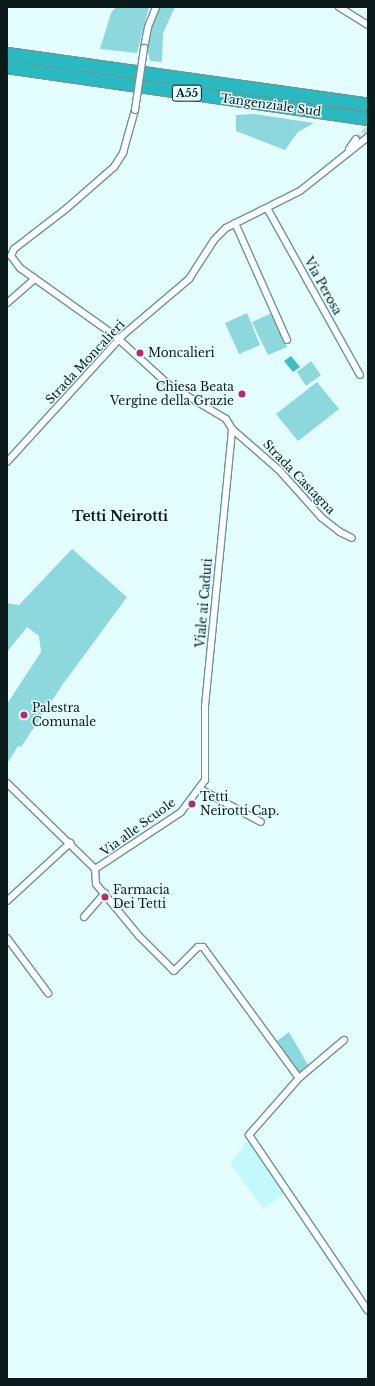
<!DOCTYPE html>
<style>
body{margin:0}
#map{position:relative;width:375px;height:1386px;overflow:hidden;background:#e4fdfe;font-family:"Libre Baskerville",serif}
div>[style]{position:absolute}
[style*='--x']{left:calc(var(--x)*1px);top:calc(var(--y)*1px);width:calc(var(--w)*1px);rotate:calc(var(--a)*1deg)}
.built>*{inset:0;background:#c4f9fb}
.green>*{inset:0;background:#8dd8dc}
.water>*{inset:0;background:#40bcc3}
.street-tunnel>*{height:6px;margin-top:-3px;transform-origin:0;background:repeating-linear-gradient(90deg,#c3dbdc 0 6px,transparent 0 9px)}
.roads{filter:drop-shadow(1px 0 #6d9597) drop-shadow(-1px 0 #6d9597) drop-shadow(0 1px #6d9597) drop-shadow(0 -1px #6d9597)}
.street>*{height:6px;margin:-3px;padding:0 3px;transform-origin:3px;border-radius:3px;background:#fff}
.highway>*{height:12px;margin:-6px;padding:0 6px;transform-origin:6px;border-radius:6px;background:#29b9c0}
.bridges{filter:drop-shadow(1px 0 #6d9597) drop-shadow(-1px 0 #6d9597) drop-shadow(0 1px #6d9597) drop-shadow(0 -1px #6d9597)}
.street-bridge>*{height:6px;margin:-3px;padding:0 3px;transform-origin:3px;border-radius:3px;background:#fff}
.dots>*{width:11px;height:11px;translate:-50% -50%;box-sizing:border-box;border:2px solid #e4fdfe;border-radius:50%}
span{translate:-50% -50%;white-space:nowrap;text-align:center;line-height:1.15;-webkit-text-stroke:3px #e4fdfe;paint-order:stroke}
.shield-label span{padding:1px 3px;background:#e4fdfe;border:1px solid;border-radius:3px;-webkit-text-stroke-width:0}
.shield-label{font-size:11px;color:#0b1b1c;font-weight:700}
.street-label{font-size:12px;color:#0b1b1c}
.poi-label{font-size:12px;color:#0b1b1c}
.left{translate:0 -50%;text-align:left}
.right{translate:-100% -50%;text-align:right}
.quarter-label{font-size:14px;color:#0b1b1c;font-weight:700}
.frame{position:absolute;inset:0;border:8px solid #0b1b1c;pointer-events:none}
</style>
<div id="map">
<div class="built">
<i style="clip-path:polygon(249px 1139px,285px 1193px,263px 1209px,230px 1163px)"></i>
</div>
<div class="green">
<i style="clip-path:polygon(116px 7px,149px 7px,137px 53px,100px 49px,111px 13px)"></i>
<i style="clip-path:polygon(160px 7px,175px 7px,163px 33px,162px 62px,150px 61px,147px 47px,153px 21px)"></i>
<i style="clip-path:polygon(254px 114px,314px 123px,298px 132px,285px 150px,236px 131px,236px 115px)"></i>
<i style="clip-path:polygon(247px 313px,260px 345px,239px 354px,225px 323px)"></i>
<i style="clip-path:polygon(272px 313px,287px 347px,268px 355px,252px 322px)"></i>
<i style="clip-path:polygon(311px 361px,321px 375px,306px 386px,297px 372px)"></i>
<i style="clip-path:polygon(317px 382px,339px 409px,298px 441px,276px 414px)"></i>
<i style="clip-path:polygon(72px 549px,127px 597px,63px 684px,21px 747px,18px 746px,8px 762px,7px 704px,41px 652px,39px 636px,27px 627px,7px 652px,7px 603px,19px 605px)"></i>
<i style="clip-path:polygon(289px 1032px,308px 1065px,299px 1073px,277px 1041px)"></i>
</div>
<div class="water">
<i style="clip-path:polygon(291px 356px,300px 367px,293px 372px,284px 361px)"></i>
</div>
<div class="street-tunnel">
<i style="--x:356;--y:139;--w:16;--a:-40"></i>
</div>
<div class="roads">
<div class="street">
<i style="--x:339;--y:7;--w:34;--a:32"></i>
<i style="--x:144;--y:48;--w:21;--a:-79"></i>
<i style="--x:148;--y:27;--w:22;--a:-68"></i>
<i style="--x:349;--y:149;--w:12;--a:-55"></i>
<i style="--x:267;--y:208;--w:191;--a:60.9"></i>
<i style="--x:235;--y:223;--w:128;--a:66"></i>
<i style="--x:11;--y:256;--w:15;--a:53"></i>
<i style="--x:20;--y:268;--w:115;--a:35.5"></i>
<i style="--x:114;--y:335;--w:74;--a:42.3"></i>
<i style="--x:169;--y:385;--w:66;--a:30.8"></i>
<i style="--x:226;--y:419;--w:12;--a:59"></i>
<i style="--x:232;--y:429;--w:62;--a:41.1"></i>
<i style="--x:279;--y:470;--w:64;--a:48.1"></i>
<i style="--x:322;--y:518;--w:23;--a:38"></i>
<i style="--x:340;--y:532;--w:13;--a:27"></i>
<i style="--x:11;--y:256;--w:8;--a:-67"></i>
<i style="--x:14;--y:249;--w:67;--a:-37.7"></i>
<i style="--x:67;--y:208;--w:62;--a:-41.1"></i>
<i style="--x:114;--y:167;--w:17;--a:-57"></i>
<i style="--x:123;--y:153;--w:45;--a:-74.4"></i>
<i style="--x:7;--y:303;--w:37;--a:-41"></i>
<i style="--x:7;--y:462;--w:172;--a:-47.6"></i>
<i style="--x:123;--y:335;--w:87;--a:-40.3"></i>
<i style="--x:189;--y:279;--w:46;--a:-57.3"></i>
<i style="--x:214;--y:240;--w:17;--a:-45"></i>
<i style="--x:226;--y:228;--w:83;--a:-26.6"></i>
<i style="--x:300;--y:191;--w:87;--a:-38.5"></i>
<i style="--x:7;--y:783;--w:123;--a:44.3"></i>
<i style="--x:200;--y:789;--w:69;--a:28.4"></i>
<i style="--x:95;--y:869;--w:15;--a:86"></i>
<i style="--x:96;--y:884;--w:67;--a:50.4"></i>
<i style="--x:139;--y:936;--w:49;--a:45"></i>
<i style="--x:174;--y:971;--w:34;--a:-45"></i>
<i style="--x:198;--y:947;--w:5;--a:0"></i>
<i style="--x:203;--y:947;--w:162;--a:53.8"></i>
<i style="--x:299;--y:1078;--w:76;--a:131.3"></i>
<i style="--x:249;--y:1135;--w:212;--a:55.9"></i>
<i style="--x:95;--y:869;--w:103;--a:-33.5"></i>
<i style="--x:181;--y:812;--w:40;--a:-53"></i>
<i style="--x:205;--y:780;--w:74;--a:-90"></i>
<i style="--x:205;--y:706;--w:278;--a:-84.4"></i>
<i style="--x:7;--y:901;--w:86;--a:-42.6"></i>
<i style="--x:84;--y:917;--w:32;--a:-49"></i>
<i style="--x:7;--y:938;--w:69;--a:53.3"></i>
<i style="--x:299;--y:1078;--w:59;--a:-40.2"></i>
</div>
<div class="highway">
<i style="--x:7;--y:54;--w:365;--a:8"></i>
<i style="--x:7;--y:67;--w:365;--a:8.2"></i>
</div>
</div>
<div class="bridges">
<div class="street-bridge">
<i style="--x:135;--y:110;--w:63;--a:-81.7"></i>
</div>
</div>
<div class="dots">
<i style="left:140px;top:353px;background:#af2d78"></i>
<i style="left:242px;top:394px;background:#af2d78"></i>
<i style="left:24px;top:715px;background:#af2d78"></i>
<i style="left:192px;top:804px;background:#af2d78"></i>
<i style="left:105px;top:897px;background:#af2d78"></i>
</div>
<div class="shield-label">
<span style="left:187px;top:93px">A55</span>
</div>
<div class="street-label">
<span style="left:271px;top:105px;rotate:8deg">Tangenziale Sud</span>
<span style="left:323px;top:286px;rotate:61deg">Via Perosa</span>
<span style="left:85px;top:362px;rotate:-47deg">Strada Moncalieri</span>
<span style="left:299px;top:477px;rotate:46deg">Strada Castagna</span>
<span style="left:204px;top:603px;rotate:-85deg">Viale ai Caduti</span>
<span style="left:138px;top:827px;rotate:-36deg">Via alle Scuole</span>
</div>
<div class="poi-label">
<span class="left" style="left:148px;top:353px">Moncalieri</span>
<span class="right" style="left:234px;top:394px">Chiesa Beata<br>Vergine della Grazie</span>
<span class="left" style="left:32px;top:715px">Palestra<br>Comunale</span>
<span class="left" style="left:200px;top:804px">Tetti<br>Neirotti Cap.</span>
<span class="left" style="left:113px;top:897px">Farmacia<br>Dei Tetti</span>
</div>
<div class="quarter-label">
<span style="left:120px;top:516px">Tetti Neirotti</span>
</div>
<div class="frame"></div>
</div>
